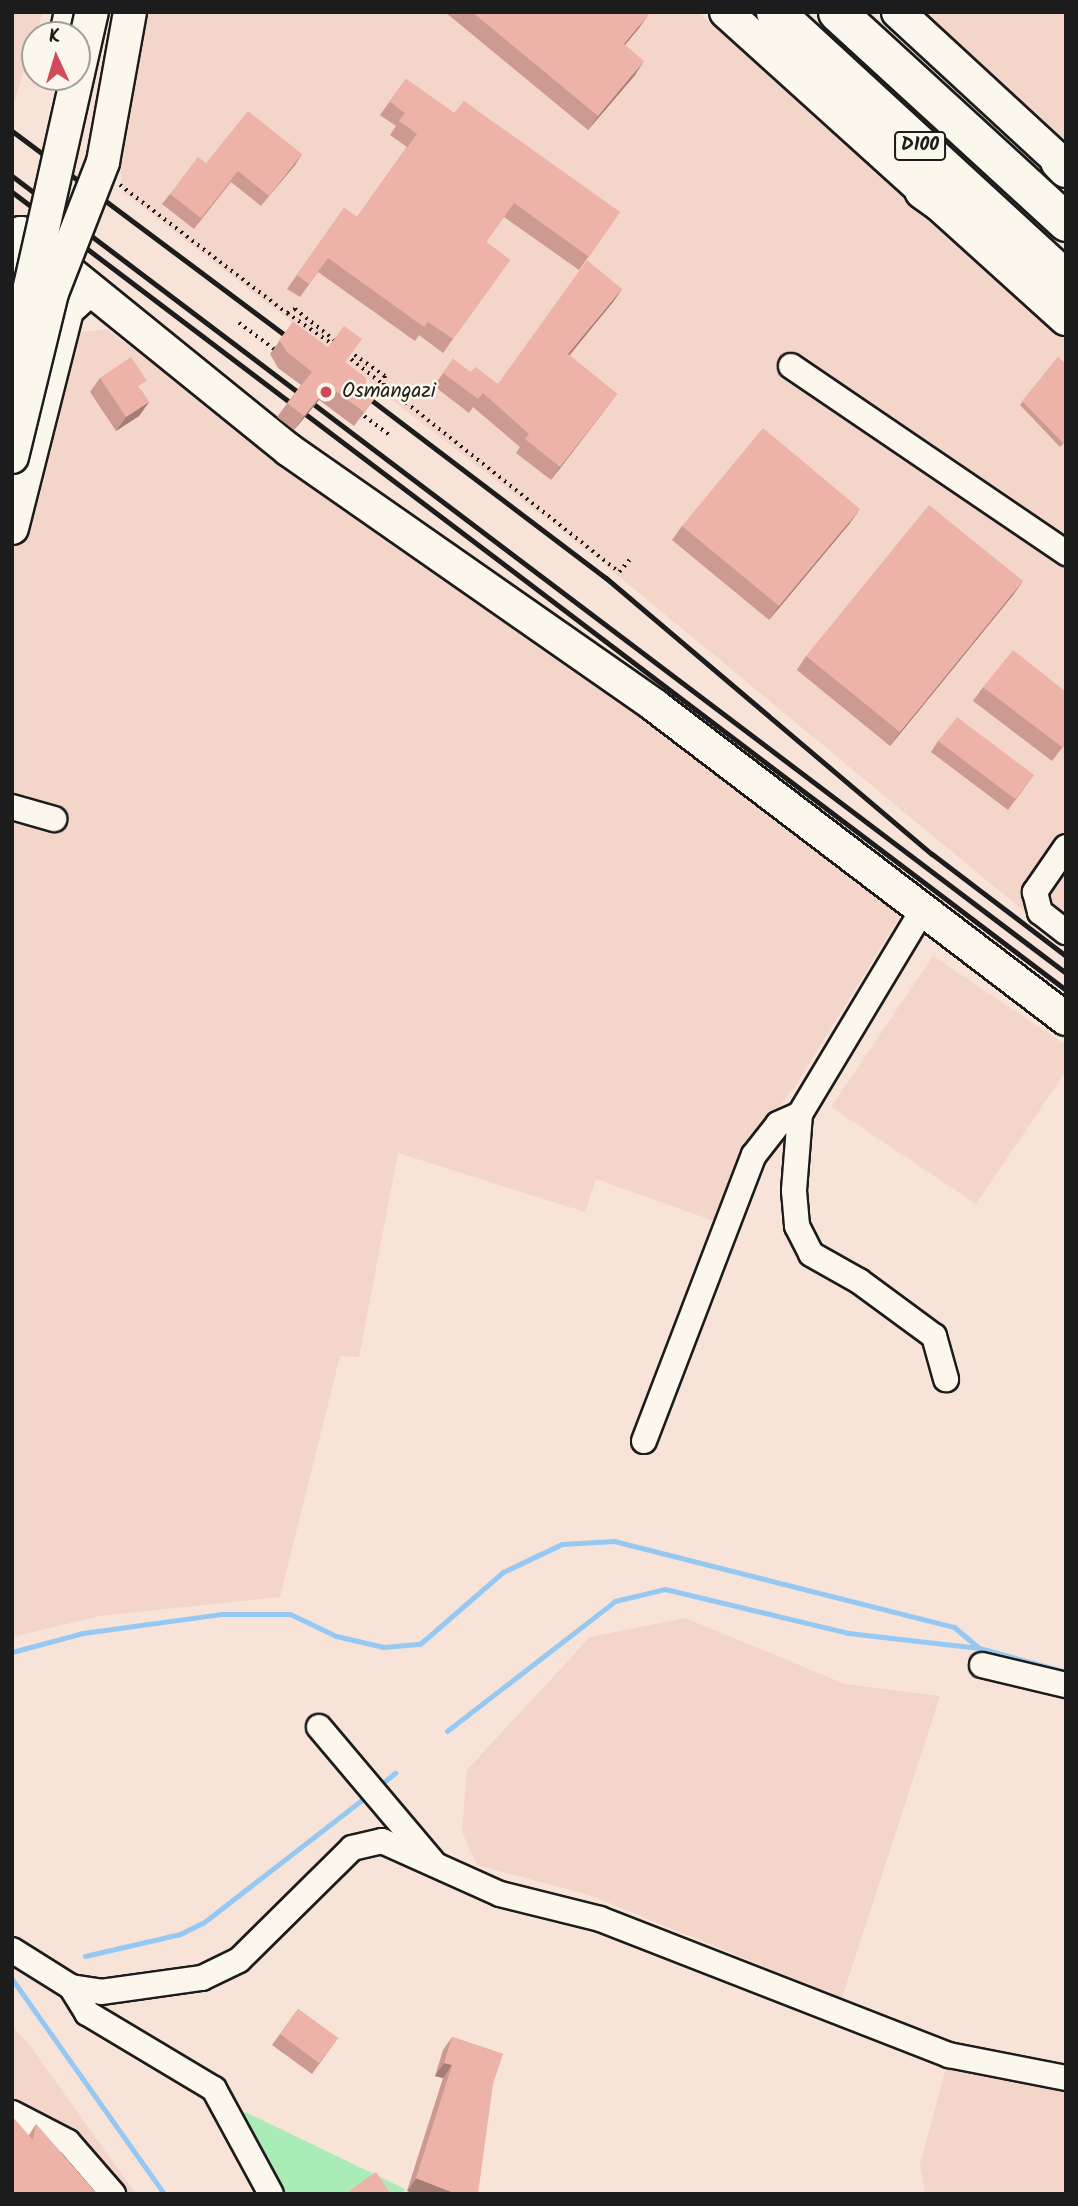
<!DOCTYPE html>
<style>
body{margin:0}
#map{position:relative;width:1078px;height:2206px;overflow:hidden;background:#f7e3d8;font-family:Kalam,sans-serif}
div>[style]{position:absolute}
[style*='--x']{left:calc(var(--x)*1px);top:calc(var(--y)*1px);width:calc(var(--w)*1px);rotate:calc(var(--a)*1deg)}
.built>*{inset:0;background:#f4d5ca}
.green>*{inset:0;background:#a9ecb7}
.stream>*{height:5px;margin:-2.5px;padding:0 2.5px;transform-origin:2.5px;border-radius:2.5px;background:#95c8f2}
.path>*{height:3.5px;margin-top:-1.75px;transform-origin:0;background:repeating-linear-gradient(90deg,#1c1c1c 0 2px,transparent 0 7px)}
.roads{filter:drop-shadow(2px 0 #1c1c1c) drop-shadow(-2px 0 #1c1c1c) drop-shadow(0 2px #1c1c1c) drop-shadow(0 -2px #1c1c1c)}
.minor>*{height:24px;margin:-12px;padding:0 12px;transform-origin:12px;border-radius:12px;background:#fbf7ec}
.major>*{height:32px;margin:-16px;padding:0 16px;transform-origin:16px;border-radius:16px;background:#fbf7ec}
.highway>*{height:37px;margin:-18.5px;padding:0 18.5px;transform-origin:18.5px;border-radius:18.5px;background:#fbf7ec}
.rail>*{height:5px;margin:-2.5px;padding:0 2.5px;transform-origin:2.5px;border-radius:2.5px;background:#1c1c1c}
.bridges{filter:drop-shadow(2px 0 #1c1c1c) drop-shadow(-2px 0 #1c1c1c) drop-shadow(0 2px #1c1c1c) drop-shadow(0 -2px #1c1c1c)}
.major-bridge>*{height:32px;margin:-16px;padding:0 16px;transform-origin:16px;border-radius:16px;background:#fbf7ec}
.wall>*{inset:0;background:#cc9a91}
.shaded-wall>*{inset:0;background:#a67d76}
.building>*{inset:0;background:#edb3a9}
.dots>*{width:19px;height:19px;translate:-50% -50%;box-sizing:border-box;border:4px solid #fbf7ec;border-radius:50%}
span{translate:-50% -50%;white-space:nowrap;text-align:center;line-height:1.15;-webkit-text-stroke:5px #fbf7ec;paint-order:stroke}
.shield-label span{padding:2px 5px;background:#fbf7ec;border:2px solid;border-radius:5px;-webkit-text-stroke-width:0}
.shield-label{font-size:19px;color:#1c1c1c;font-weight:700}
.poi-label{font-size:21px;color:#1c1c1c}
.left{translate:0 -50%;text-align:left}
.frame{position:absolute;inset:0;border:14px solid #1c1c1c;pointer-events:none}
.north{position:absolute;left:21px;top:21px;width:70px;height:70px;box-sizing:border-box;background:#fbf7ec;border:2px solid #a29f99;border-radius:50%;rotate:356deg;font-size:19px;font-weight:700;line-height:28px;text-align:center;color:#1c1c1c}
.north::after{content:'';display:block;margin:auto;width:24px;height:32px;background:#d1495b;clip-path:polygon(50% 0,100% 100%,50% 72%,0 100%)}
</style>
<div id="map">
<div class="built">
<i style="clip-path:polygon(12px 12px,43px 12px,12px 108px)"></i>
<i style="clip-path:polygon(147px 12px,698px 12px,1066px 336px,1066px 946px,604px 564px,123px 192px,120px 162px)"></i>
<i style="clip-path:polygon(921px 12px,1066px 12px,1066px 146px)"></i>
<i style="clip-path:polygon(106px 329px,905px 908px,796px 1085px,745px 1151px,728px 1226px,596px 1179px,585px 1212px,398px 1153px,359px 1357px,340px 1356px,280px 1597px,100px 1616px,12px 1637px,12px 553px,68px 334px)"></i>
<i style="clip-path:polygon(933px 956px,1066px 1045px,1066px 1071px,976px 1204px,831px 1107px)"></i>
<i style="clip-path:polygon(685px 1618px,845px 1684px,940px 1696px,842px 1998px,592px 1896px,477px 1865px,462px 1832px,467px 1770px,590px 1637px)"></i>
<i style="clip-path:polygon(12px 2026px,28px 2043px,136px 2194px,12px 2194px)"></i>
<i style="clip-path:polygon(947px 2064px,1066px 2087px,1066px 2194px,925px 2194px,920px 2165px)"></i>
</div>
<div class="green">
<i style="clip-path:polygon(245px 2112px,405px 2189px,402px 2194px,282px 2194px,241px 2116px)"></i>
</div>
<div class="stream">
<i style="--x:12;--y:1652;--w:73;--a:-15"></i>
<i style="--x:83;--y:1633;--w:139;--a:-7.8"></i>
<i style="--x:221;--y:1614;--w:69;--a:0"></i>
<i style="--x:290;--y:1614;--w:51;--a:25.6"></i>
<i style="--x:336;--y:1636;--w:49;--a:12.9"></i>
<i style="--x:384;--y:1647;--w:36;--a:-5"></i>
<i style="--x:420;--y:1644;--w:110;--a:-40.9"></i>
<i style="--x:503;--y:1572;--w:65;--a:-25.4"></i>
<i style="--x:562;--y:1544;--w:52;--a:-3.3"></i>
<i style="--x:614;--y:1541;--w:351;--a:14.2"></i>
<i style="--x:954;--y:1627;--w:33;--a:40"></i>
<i style="--x:447;--y:1731;--w:212;--a:-37.7"></i>
<i style="--x:615;--y:1601;--w:51;--a:-13.5"></i>
<i style="--x:665;--y:1589;--w:188;--a:13.5"></i>
<i style="--x:848;--y:1633;--w:132;--a:6.5"></i>
<i style="--x:979;--y:1648;--w:90;--a:15.4"></i>
<i style="--x:379;--y:1786;--w:21;--a:-39"></i>
<i style="--x:85;--y:1956;--w:98;--a:-13"></i>
<i style="--x:180;--y:1934;--w:25;--a:-26"></i>
<i style="--x:203;--y:1923;--w:209;--a:-37.8"></i>
<i style="--x:12;--y:1979;--w:263;--a:54.7"></i>
</div>
<div class="path">
<i style="--x:120;--y:185;--w:210;--a:37.5"></i>
<i style="--x:287;--y:313;--w:9;--a:-27"></i>
<i style="--x:295;--y:309;--w:53;--a:38.2"></i>
<i style="--x:287;--y:313;--w:53;--a:34.3"></i>
<i style="--x:239;--y:323;--w:47;--a:36.4"></i>
<i style="--x:349;--y:351;--w:44;--a:34.8"></i>
<i style="--x:385;--y:376;--w:9;--a:96"></i>
<i style="--x:384;--y:385;--w:300;--a:38.5"></i>
<i style="--x:619;--y:572;--w:18;--a:-49"></i>
<i style="--x:346;--y:355;--w:48;--a:38.3"></i>
<i style="--x:359;--y:412;--w:38;--a:37"></i>
</div>
<div class="roads">
<div class="minor">
<i style="--x:791;--y:366;--w:333;--a:34.2"></i>
<i style="--x:12;--y:807;--w:44;--a:15.9"></i>
<i style="--x:1066;--y:847;--w:55;--a:124.6"></i>
<i style="--x:1035;--y:892;--w:21;--a:76"></i>
<i style="--x:1040;--y:912;--w:33;--a:38"></i>
<i style="--x:800;--y:1114;--w:77;--a:94.5"></i>
<i style="--x:794;--y:1191;--w:35;--a:85"></i>
<i style="--x:797;--y:1226;--w:31;--a:63"></i>
<i style="--x:811;--y:1254;--w:55;--a:29.4"></i>
<i style="--x:859;--y:1281;--w:93;--a:36.3"></i>
<i style="--x:934;--y:1336;--w:45;--a:74.4"></i>
<i style="--x:644;--y:1441;--w:306;--a:-69"></i>
<i style="--x:754;--y:1155;--w:39;--a:-52"></i>
<i style="--x:778;--y:1124;--w:24;--a:-24"></i>
<i style="--x:800;--y:1114;--w:239;--a:-59"></i>
<i style="--x:982;--y:1665;--w:86;--a:13.4"></i>
<i style="--x:319;--y:1727;--w:178;--a:49.8"></i>
<i style="--x:12;--y:1950;--w:70;--a:32.1"></i>
<i style="--x:71;--y:1987;--w:31;--a:58"></i>
<i style="--x:87;--y:2013;--w:148;--a:30.9"></i>
<i style="--x:214;--y:2089;--w:119;--a:61.5"></i>
<i style="--x:71;--y:1987;--w:30;--a:9"></i>
<i style="--x:101;--y:1992;--w:102;--a:-7.9"></i>
<i style="--x:202;--y:1978;--w:41;--a:-25.9"></i>
<i style="--x:239;--y:1960;--w:159;--a:-44.7"></i>
<i style="--x:352;--y:1848;--w:31;--a:-13"></i>
<i style="--x:382;--y:1841;--w:129;--a:24.2"></i>
<i style="--x:500;--y:1894;--w:103;--a:14"></i>
<i style="--x:600;--y:1919;--w:375;--a:21.3"></i>
<i style="--x:949;--y:2055;--w:119;--a:11.1"></i>
<i style="--x:12;--y:2113;--w:63;--a:27.4"></i>
<i style="--x:68;--y:2142;--w:69;--a:49.1"></i>
</div>
<div class="major">
<i style="--x:726;--y:12;--w:458;--a:42.1"></i>
<i style="--x:898;--y:12;--w:229;--a:42.7"></i>
<i style="--x:66;--y:35;--w:24;--a:-78"></i>
<i style="--x:12;--y:274;--w:42;--a:-77.6"></i>
<i style="--x:21;--y:233;--w:345;--a:39"></i>
<i style="--x:289;--y:450;--w:445;--a:34.9"></i>
<i style="--x:654;--y:705;--w:518;--a:37.31"></i>
<i style="--x:12;--y:528;--w:225;--a:-75.8"></i>
<i style="--x:67;--y:310;--w:28;--a:-42"></i>
</div>
<div class="highway">
<i style="--x:775;--y:12;--w:396;--a:42.6"></i>
<i style="--x:837;--y:12;--w:311;--a:42.5"></i>
<i style="--x:1059;--y:161;--w:10;--a:45"></i>
<i style="--x:923;--y:190;--w:90;--a:35.5"></i>
</div>
</div>
<div class="rail">
<i style="--x:12;--y:131;--w:359;--a:36.8"></i>
<i style="--x:12;--y:176;--w:1321;--a:37.1"></i>
<i style="--x:12;--y:192;--w:1322;--a:37.13"></i>
<i style="--x:358;--y:390;--w:311;--a:37.2"></i>
<i style="--x:606;--y:578;--w:427;--a:40.3"></i>
<i style="--x:932;--y:854;--w:168;--a:37.3"></i>
</div>
<div class="bridges">
<div class="major-bridge">
<i style="--x:12;--y:366;--w:363;--a:-77.3"></i>
<i style="--x:12;--y:457;--w:169;--a:-76.3"></i>
<i style="--x:52;--y:293;--w:141;--a:-68.7"></i>
<i style="--x:103;--y:162;--w:152;--a:-79.8"></i>
</div>
</div>
<div class="wall">
<i style="clip-path:polygon(445px 12px,646px 12px,639px 28px,625px 45px,635px 75px,588px 130px)"></i>
<i style="clip-path:polygon(406px 79px,454px 113px,620px 212px,579px 270px,504px 217px,486px 242px,510px 260px,443px 353px,419px 335px,415px 341px,318px 272px,300px 297px,287px 289px,344px 208px,357px 217px,407px 147px,390px 135px,396px 126px,380px 115px)"></i>
<i style="clip-path:polygon(302px 154px,261px 206px,231px 182px,194px 229px,162px 204px,170px 194px,206px 163px)"></i>
<i style="clip-path:polygon(622px 289px,613px 302px,569px 355px,617px 394px,551px 480px,516px 453px,520px 447px,473px 407px,469px 413px,434px 386px,453px 359px,470px 372px,498px 384px)"></i>
<i style="clip-path:polygon(293px 322px,346px 363px,367px 390px,376px 397px,354px 426px,319px 400px,294px 430px,277px 417px,301px 385px,278px 368px,270px 354px)"></i>
<i style="clip-path:polygon(1058px 357px,1066px 365px,1066px 441px,1060px 447px,1020px 405px)"></i>
<i style="clip-path:polygon(100px 378px,141px 390px,149px 402px,139px 416px,116px 431px,90px 392px)"></i>
<i style="clip-path:polygon(850px 523px,769px 620px,672px 540px,682px 526px)"></i>
<i style="clip-path:polygon(1023px 581px,1013px 595px,890px 746px,797px 670px,806px 656px)"></i>
<i style="clip-path:polygon(983px 687px,1066px 743px,1052px 761px,973px 701px)"></i>
<i style="clip-path:polygon(938px 741px,1034px 775px,1008px 810px,931px 752px)"></i>
<i style="clip-path:polygon(298px 2009px,338px 2038px,312px 2074px,272px 2045px)"></i>
<i style="clip-path:polygon(452px 2037px,503px 2054px,407px 2191px,443px 2078px,435px 2076px,443px 2050px)"></i>
<i style="clip-path:polygon(36px 2124px,97px 2194px,12px 2194px,29px 2135px)"></i>
</div>
<div class="shaded-wall">
<i style="clip-path:polygon(649px 14px,639px 28px,614px 58px,624px 44px)"></i>
<i style="clip-path:polygon(644px 61px,635px 75px,588px 130px,598px 116px)"></i>
<i style="clip-path:polygon(302px 154px,295px 165px,261px 206px,269px 196px)"></i>
<i style="clip-path:polygon(622px 289px,613px 302px,559px 368px,568px 354px)"></i>
<i style="clip-path:polygon(329px 386px,319px 400px,294px 430px,304px 416px)"></i>
<i style="clip-path:polygon(617px 394px,607px 407px,551px 480px,560px 467px)"></i>
<i style="clip-path:polygon(149px 402px,139px 416px,116px 431px,126px 417px)"></i>
<i style="clip-path:polygon(860px 509px,850px 523px,769px 620px,779px 606px)"></i>
<i style="clip-path:polygon(1023px 581px,1013px 595px,890px 746px,900px 732px)"></i>
<i style="clip-path:polygon(444px 2063px,452px 2065px,443px 2078px,435px 2076px)"></i>
<i style="clip-path:polygon(416px 2178px,457px 2194px,415px 2194px,407px 2191px)"></i>
</div>
<div class="building">
<i style="clip-path:polygon(472px 12px,646px 12px,649px 14px,624px 44px,644px 61px,598px 116px)"></i>
<i style="clip-path:polygon(406px 79px,454px 113px,464px 101px,620px 212px,589px 257px,514px 203px,486px 242px,510px 260px,453px 339px,428px 322px,424px 327px,328px 258px,309px 284px,297px 275px,344px 208px,357px 217px,417px 134px,399px 121px,405px 113px,390px 102px)"></i>
<i style="clip-path:polygon(248px 111px,302px 154px,269px 196px,238px 171px,201px 218px,170px 194px,198px 157px,206px 163px)"></i>
<i style="clip-path:polygon(587px 260px,622px 289px,568px 354px,617px 394px,560px 467px,525px 439px,529px 434px,483px 393px,478px 399px,443px 373px,453px 359px,470px 372px,476px 367px,498px 384px)"></i>
<i style="clip-path:polygon(293px 322px,328px 347px,344px 326px,362px 339px,345px 362px,366px 378px,367px 390px,376px 397px,364px 412px,329px 386px,304px 416px,287px 403px,312px 372px,288px 353px,279px 340px)"></i>
<i style="clip-path:polygon(131px 357px,147px 381px,138px 386px,149px 402px,126px 417px,100px 378px)"></i>
<i style="clip-path:polygon(1058px 357px,1066px 365px,1066px 440px,1063px 443px,1022px 401px)"></i>
<i style="clip-path:polygon(763px 428px,860px 509px,779px 606px,682px 526px)"></i>
<i style="clip-path:polygon(929px 505px,1023px 581px,900px 732px,806px 656px)"></i>
<i style="clip-path:polygon(1013px 650px,1066px 692px,1066px 743px,1062px 747px,983px 687px)"></i>
<i style="clip-path:polygon(957px 717px,1034px 775px,1015px 799px,938px 741px)"></i>
<i style="clip-path:polygon(298px 2009px,338px 2038px,319px 2063px,280px 2034px)"></i>
<i style="clip-path:polygon(452px 2037px,503px 2054px,493px 2084px,478px 2194px,457px 2194px,416px 2178px,452px 2065px,444px 2063px)"></i>
<i style="clip-path:polygon(12px 2116px,33px 2140px,36px 2124px,97px 2194px,12px 2194px)"></i>
<i style="clip-path:polygon(376px 2172px,391px 2194px,345px 2194px)"></i>
</div>
<div class="dots">
<i style="left:326px;top:392px;background:#d1495b"></i>
</div>
<div class="shield-label">
<span style="left:920px;top:146px">D100</span>
</div>
<div class="poi-label">
<span class="left" style="left:342px;top:392px">Osmangazi</span>
</div>
<div class="frame"></div>
<div class="north">K</div>
</div>
